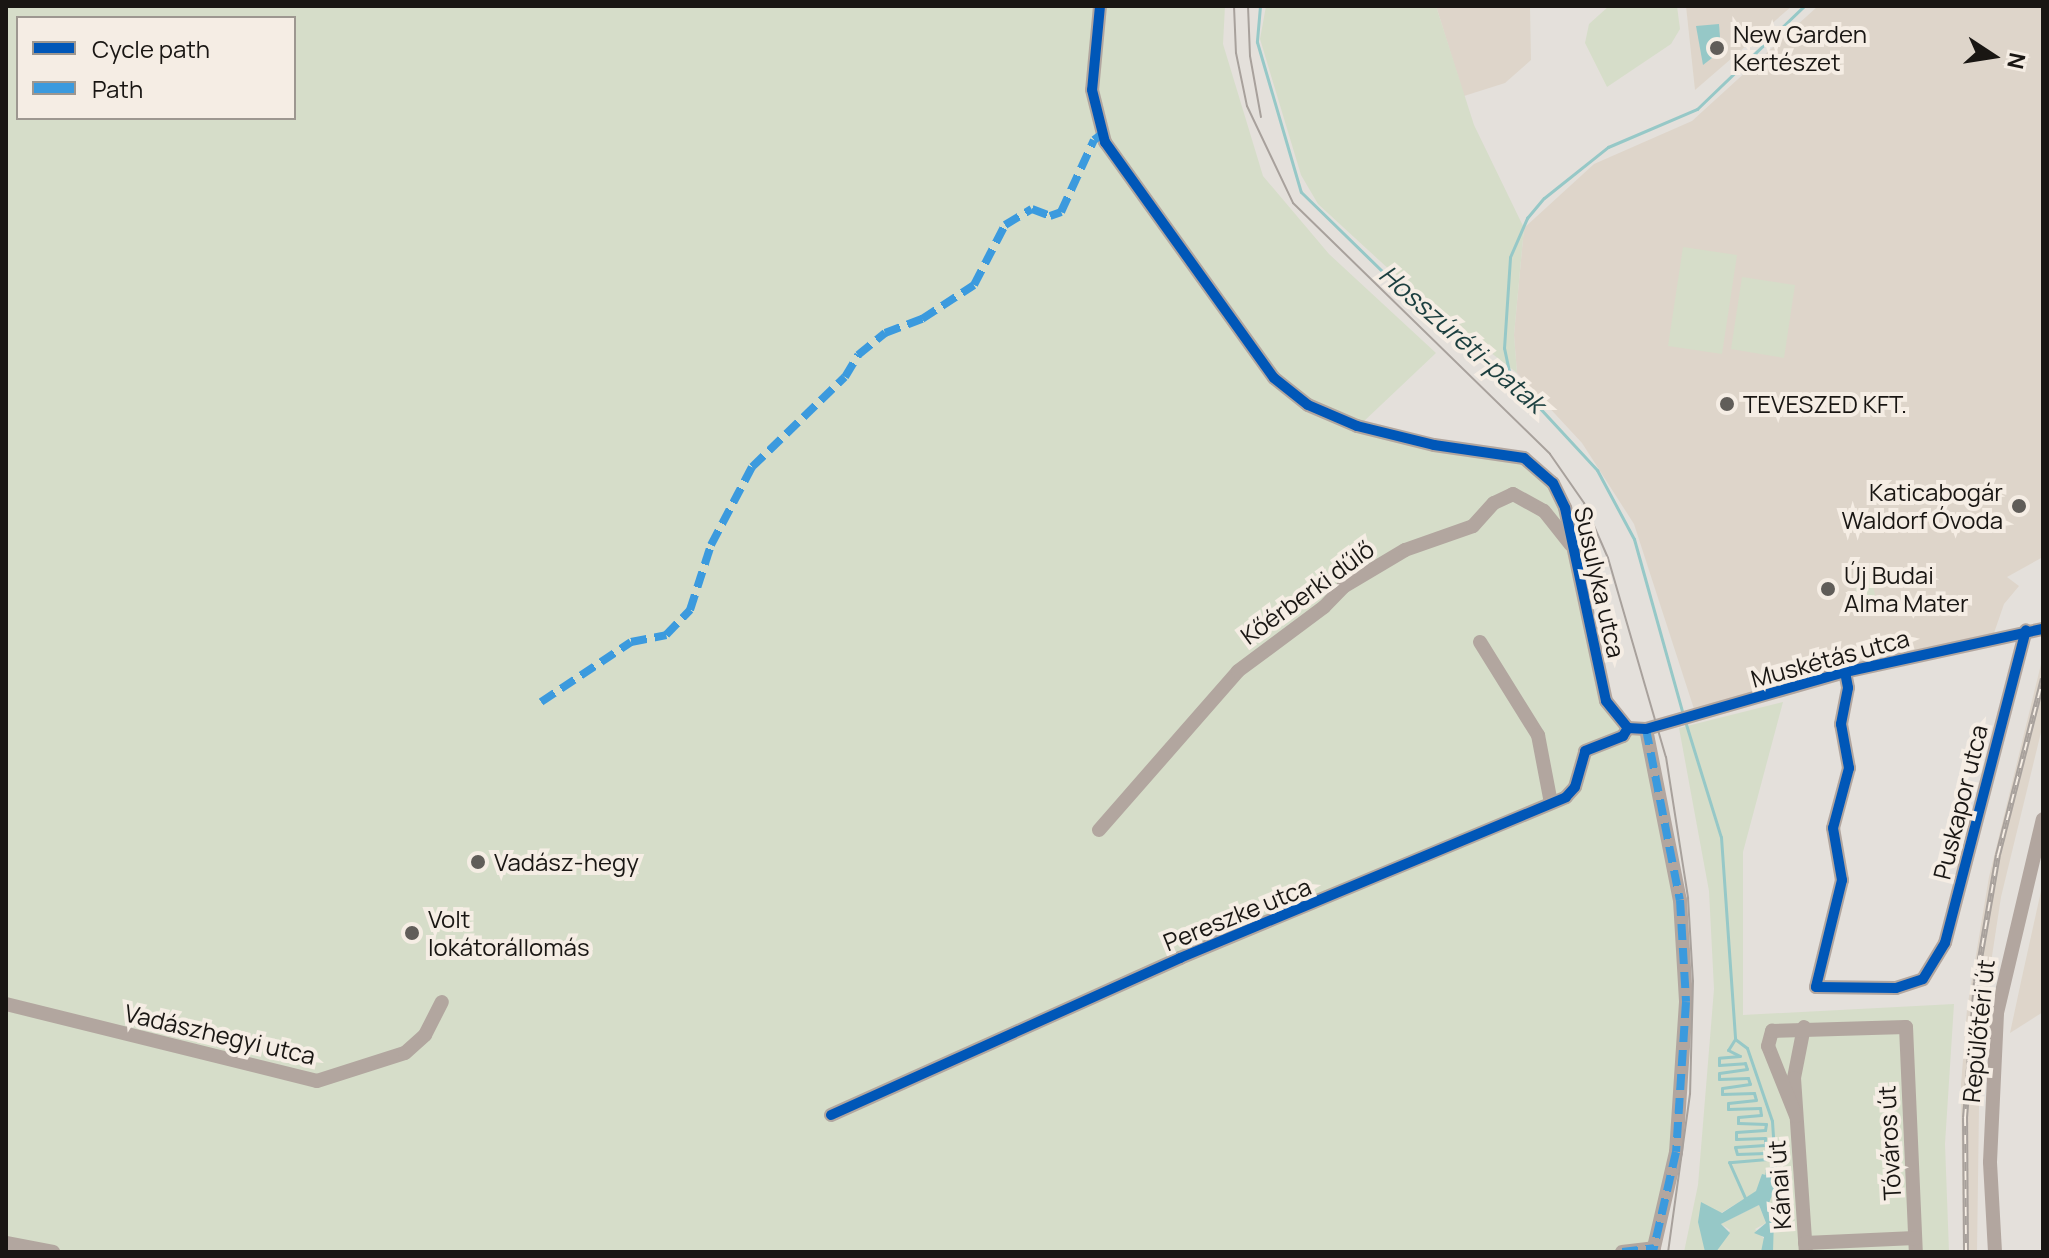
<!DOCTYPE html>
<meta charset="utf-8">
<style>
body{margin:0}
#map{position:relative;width:2049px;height:1258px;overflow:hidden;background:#e4e0db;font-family:Manrope,sans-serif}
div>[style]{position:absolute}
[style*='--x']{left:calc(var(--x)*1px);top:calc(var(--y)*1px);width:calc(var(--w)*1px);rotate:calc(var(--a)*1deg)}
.built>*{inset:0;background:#ded5ca}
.green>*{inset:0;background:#d6ddc9}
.water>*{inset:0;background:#96c8c7}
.stream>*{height:3px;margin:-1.5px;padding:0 1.5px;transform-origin:1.5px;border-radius:1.5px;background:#96c8c7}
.minor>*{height:14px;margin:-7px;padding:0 7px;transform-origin:7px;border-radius:7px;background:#b2a69f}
.tram>*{height:2px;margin:-1px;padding:0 1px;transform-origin:1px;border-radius:1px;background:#a8a19c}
.rail>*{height:6px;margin-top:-3px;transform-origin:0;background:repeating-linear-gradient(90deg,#f5ede4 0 9px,#a8a19c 0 18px);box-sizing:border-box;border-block:2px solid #a8a19c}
.quiet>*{height:8px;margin-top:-4px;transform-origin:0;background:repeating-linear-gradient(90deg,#3b9ade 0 16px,transparent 0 24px)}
.cycleway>*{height:10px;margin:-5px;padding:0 5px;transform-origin:5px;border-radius:5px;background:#0057b8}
.dots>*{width:22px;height:22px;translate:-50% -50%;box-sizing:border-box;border:4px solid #f5ede4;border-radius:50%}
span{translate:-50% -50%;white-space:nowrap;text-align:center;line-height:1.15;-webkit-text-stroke:8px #f5ede4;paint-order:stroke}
.poi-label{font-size:24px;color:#191613}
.left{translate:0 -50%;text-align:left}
.right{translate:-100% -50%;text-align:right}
.street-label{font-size:24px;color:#191613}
.water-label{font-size:26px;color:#1b3f3f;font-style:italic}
.frame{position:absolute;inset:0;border:8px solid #191613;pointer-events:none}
.legend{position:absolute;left:16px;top:16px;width:280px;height:104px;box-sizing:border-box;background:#f5ede4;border:2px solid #9d9790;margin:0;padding:10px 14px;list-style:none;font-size:24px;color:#191613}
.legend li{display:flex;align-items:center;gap:16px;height:40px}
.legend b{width:40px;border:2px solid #9d9790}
.north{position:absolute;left:1953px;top:16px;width:80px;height:80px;-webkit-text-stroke:6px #f5ede4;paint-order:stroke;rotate:102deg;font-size:22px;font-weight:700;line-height:32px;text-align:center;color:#191613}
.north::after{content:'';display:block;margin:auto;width:28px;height:36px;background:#191613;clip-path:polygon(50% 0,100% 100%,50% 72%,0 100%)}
</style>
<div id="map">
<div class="built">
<i style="clip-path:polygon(1436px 6px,1530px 6px,1531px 60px,1505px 83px,1464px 96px)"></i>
<i style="clip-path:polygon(1686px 6px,1792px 6px,1695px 90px)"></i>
<i style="clip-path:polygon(1818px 6px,2043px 6px,2043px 557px,2007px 577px,2019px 586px,2004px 604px,1994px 633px,1813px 674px,1694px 709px,1634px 524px,1582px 443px,1517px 373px,1514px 335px,1524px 228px,1594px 164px,1692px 121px)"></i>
<i style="clip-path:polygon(2043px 656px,2043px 724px,2001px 897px,1980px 1035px,1977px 1252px,1963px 1252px,1961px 1085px,1967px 1009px,1989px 877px)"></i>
<i style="clip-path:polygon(2043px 882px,2043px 1012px,2010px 1033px,2022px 977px)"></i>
</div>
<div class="green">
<i style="clip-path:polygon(evenodd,6px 6px,1225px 6px,1223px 44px,1263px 176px,1329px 254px,1436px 353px,1362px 423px,1536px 467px,1560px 499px,1614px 717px,1646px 729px,1680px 900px,1682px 1102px,1653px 1252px,6px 1252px,6px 6px,18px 18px,294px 18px,294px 118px,18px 118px,18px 18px)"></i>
<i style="clip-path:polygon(1266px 6px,1436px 6px,1474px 125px,1524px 228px,1514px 335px,1517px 373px,1418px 296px,1318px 204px,1301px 175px,1260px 39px)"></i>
<i style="clip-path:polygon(1609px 6px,1677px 6px,1680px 29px,1671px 44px,1607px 87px,1585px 43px,1589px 24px)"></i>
<i style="clip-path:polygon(1683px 247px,1737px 255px,1722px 354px,1668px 346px)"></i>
<i style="clip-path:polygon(1742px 277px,1795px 285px,1784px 358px,1731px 349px)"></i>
<i style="clip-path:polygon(1872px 578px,1878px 613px,1860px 616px,1854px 582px)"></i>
<i style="clip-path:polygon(1783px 702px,1743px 852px,1743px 1015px,1954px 1004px,1945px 1144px,1949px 1252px,1773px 1252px,1767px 1209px,1774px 1174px,1762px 1175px,1757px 1191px,1721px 1213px,1703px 1233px,1705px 1252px,1684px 1252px,1698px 1185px,1714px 989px,1709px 891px,1679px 728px)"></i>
<i style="clip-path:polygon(1759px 1205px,1766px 1223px,1755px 1229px,1766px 1241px,1761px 1252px,1716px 1252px,1730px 1230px,1721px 1224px)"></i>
</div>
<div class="water">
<i style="clip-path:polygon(1719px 24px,1721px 51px,1703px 65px,1696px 26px)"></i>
<i style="clip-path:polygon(1762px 1174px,1778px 1178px,1767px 1209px,1774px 1219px,1773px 1252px,1761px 1252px,1764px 1237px,1754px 1233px,1766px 1223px,1759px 1205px,1721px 1224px,1730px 1233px,1716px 1252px,1705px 1252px,1698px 1222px,1701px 1202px,1722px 1213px,1756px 1191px)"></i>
</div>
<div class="stream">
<i style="--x:1260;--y:6;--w:36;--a:95"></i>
<i style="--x:1257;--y:42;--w:156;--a:73.7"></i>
<i style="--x:1301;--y:192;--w:165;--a:44.3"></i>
<i style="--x:1419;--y:307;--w:116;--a:37.3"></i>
<i style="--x:1511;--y:377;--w:127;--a:47.2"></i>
<i style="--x:1597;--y:470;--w:78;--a:61.8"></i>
<i style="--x:1634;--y:539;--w:182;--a:74.4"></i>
<i style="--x:1510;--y:376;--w:29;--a:-102"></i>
<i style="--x:1504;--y:348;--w:91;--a:-86.2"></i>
<i style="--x:1510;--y:257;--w:43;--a:-66.4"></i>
<i style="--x:1527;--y:218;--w:26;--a:-50"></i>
<i style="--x:1544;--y:198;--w:82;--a:-38.6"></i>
<i style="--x:1608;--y:147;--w:97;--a:-23.1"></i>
<i style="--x:1697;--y:109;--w:149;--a:-43.9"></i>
<i style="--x:1685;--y:721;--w:121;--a:72.8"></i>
<i style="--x:1721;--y:837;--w:202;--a:86"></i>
<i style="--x:1735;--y:1039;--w:15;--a:37"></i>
<i style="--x:1747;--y:1048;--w:77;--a:71.1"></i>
<i style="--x:1772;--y:1121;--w:46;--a:86.3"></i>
<i style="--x:1775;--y:1167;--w:9;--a:159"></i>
<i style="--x:1767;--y:1170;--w:7;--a:98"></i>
<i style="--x:1735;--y:1039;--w:13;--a:122"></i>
<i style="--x:1728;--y:1050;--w:13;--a:27"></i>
<i style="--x:1740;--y:1056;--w:21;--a:175"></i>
<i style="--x:1719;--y:1058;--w:7;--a:90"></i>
<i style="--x:1719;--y:1065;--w:26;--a:-4"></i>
<i style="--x:1745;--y:1063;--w:6;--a:72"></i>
<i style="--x:1747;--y:1069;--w:28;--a:172"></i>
<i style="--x:1719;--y:1073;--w:6;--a:90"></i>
<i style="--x:1719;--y:1079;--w:29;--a:-2"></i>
<i style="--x:1748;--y:1078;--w:6;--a:72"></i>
<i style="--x:1750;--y:1084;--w:28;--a:172"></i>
<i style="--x:1722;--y:1088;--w:6;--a:90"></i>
<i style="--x:1722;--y:1094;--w:32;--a:-2"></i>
<i style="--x:1754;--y:1093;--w:7;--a:74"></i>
<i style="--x:1756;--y:1100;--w:28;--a:174"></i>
<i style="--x:1728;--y:1103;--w:6;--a:90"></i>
<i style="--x:1728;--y:1109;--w:32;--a:-2"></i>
<i style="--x:1760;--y:1108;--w:7;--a:82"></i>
<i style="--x:1761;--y:1115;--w:23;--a:175"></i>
<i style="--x:1738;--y:1117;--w:6;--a:90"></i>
<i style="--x:1738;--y:1123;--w:28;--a:2"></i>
<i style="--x:1766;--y:1124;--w:6;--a:99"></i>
<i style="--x:1765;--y:1130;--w:29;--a:176"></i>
<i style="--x:1736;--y:1132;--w:7;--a:90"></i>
<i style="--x:1736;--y:1139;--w:29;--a:-2"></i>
<i style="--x:1765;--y:1138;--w:7;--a:90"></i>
<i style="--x:1765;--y:1145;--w:30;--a:176"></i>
<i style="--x:1735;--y:1147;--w:7;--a:74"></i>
<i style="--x:1737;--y:1154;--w:29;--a:-2"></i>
<i style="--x:1766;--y:1153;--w:6;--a:81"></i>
<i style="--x:1767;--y:1159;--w:38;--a:175"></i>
<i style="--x:1729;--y:1162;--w:42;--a:65.9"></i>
</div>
<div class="minor">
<i style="--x:1100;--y:6;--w:84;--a:95.4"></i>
<i style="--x:1092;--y:90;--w:54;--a:76"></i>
<i style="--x:1105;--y:142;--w:290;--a:54.4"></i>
<i style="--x:1274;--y:378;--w:43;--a:38.5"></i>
<i style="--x:1308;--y:405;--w:53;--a:23.2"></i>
<i style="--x:1357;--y:426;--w:79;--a:13.9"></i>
<i style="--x:1434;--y:445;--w:91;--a:8.2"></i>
<i style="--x:1524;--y:458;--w:38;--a:41"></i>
<i style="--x:1553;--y:483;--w:28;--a:64"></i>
<i style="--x:1565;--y:508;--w:197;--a:78"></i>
<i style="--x:1606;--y:701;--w:35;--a:51"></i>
<i style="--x:1628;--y:728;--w:18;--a:3"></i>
<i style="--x:1646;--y:729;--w:207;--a:-16"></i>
<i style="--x:1845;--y:672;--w:203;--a:-12.3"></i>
<i style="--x:1480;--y:642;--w:110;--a:58.1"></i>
<i style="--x:1538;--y:735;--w:69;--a:79.2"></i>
<i style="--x:1845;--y:672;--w:16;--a:79"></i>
<i style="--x:1848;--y:688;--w:37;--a:101"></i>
<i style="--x:1841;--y:724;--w:45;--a:79.7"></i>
<i style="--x:1849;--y:768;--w:62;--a:104.9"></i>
<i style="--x:1833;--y:828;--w:53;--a:80.2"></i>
<i style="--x:1842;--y:880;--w:110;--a:103.7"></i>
<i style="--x:1816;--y:987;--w:80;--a:0.7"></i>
<i style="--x:1896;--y:988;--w:28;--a:-18"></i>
<i style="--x:1923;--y:979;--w:42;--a:-58.6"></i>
<i style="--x:1945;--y:943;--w:323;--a:-75.5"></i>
<i style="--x:1646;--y:729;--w:174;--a:78.8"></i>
<i style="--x:1680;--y:900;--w:102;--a:86.6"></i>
<i style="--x:1686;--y:1002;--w:150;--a:93.8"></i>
<i style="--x:1676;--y:1152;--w:103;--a:103"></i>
<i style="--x:1099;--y:830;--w:211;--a:-48.8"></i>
<i style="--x:1238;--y:671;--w:107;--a:-36.7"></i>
<i style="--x:1324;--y:607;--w:28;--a:-46"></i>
<i style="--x:1343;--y:587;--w:72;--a:-30.8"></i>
<i style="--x:1405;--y:550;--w:72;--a:-19.4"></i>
<i style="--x:1473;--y:526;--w:31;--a:-48"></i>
<i style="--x:1494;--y:503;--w:21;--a:-25"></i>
<i style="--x:1513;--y:494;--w:35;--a:29"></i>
<i style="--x:1544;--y:511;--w:43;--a:51.5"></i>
<i style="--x:6;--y:1004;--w:320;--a:13.9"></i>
<i style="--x:317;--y:1081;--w:92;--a:-17.7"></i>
<i style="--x:405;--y:1053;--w:27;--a:-42"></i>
<i style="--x:425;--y:1035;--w:37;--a:-63"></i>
<i style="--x:1804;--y:1027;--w:52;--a:101.1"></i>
<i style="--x:1794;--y:1078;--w:174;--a:86.1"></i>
<i style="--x:831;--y:1115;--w:383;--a:-24.2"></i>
<i style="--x:1180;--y:958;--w:418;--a:-22.6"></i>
<i style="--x:1566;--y:797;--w:13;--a:-48"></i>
<i style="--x:1575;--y:787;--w:37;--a:-74"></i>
<i style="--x:1585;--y:751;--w:41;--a:-21.5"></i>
<i style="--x:1623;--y:736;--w:9;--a:-58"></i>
<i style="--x:1796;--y:1116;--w:75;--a:-111.8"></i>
<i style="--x:1768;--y:1046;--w:16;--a:-75"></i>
<i style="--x:1772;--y:1031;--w:134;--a:-1.7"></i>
<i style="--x:1906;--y:1027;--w:225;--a:87.5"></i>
<i style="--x:6;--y:1243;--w:48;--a:10.8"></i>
<i style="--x:1805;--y:1243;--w:110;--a:-2.6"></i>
<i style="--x:1622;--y:1252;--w:32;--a:-7"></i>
<i style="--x:1995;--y:1252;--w:90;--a:-93.2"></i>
<i style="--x:1990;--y:1162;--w:149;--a:-87.3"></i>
<i style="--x:1997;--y:1013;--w:199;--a:-76.7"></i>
</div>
<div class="tram">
<i style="--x:1234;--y:6;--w:47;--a:87.6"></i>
<i style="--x:1236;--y:53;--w:54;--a:78.3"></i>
<i style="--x:1247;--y:106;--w:107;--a:64.6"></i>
<i style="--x:1293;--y:203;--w:359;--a:44.3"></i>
<i style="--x:1550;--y:454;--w:60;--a:55.2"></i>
<i style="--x:1584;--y:503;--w:60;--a:66.4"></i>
<i style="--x:1608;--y:558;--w:207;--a:73.8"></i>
<i style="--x:1666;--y:757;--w:143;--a:81.1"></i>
<i style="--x:1688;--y:898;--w:83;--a:86.6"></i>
<i style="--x:1693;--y:981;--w:113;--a:91.5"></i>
<i style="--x:1690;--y:1094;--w:160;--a:97.9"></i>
<i style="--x:1248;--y:6;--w:50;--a:87.7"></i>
<i style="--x:1250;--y:56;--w:62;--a:79.8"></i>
</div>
<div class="rail">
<i style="--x:1966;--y:1252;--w:134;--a:-90.4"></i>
<i style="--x:1965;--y:1118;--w:136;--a:-85.4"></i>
<i style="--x:1976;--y:982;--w:129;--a:-80.2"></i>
<i style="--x:1998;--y:855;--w:182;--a:-75.7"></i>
</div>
<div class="quiet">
<i style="--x:541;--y:702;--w:108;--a:-33.7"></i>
<i style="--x:631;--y:642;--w:36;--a:-11"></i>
<i style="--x:666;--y:635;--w:35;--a:-46"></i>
<i style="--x:690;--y:610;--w:68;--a:-72.1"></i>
<i style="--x:711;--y:545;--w:88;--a:-62.3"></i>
<i style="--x:752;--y:467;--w:129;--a:-44.1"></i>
<i style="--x:845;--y:377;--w:26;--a:-59"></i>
<i style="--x:858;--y:355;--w:35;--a:-39"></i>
<i style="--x:885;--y:333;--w:40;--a:-21"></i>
<i style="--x:922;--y:319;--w:62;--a:-33.2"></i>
<i style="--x:974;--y:285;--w:68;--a:-62.7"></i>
<i style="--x:1005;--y:225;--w:31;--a:-31"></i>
<i style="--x:1032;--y:209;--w:19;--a:21"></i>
<i style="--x:1050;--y:216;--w:12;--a:-20"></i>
<i style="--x:1061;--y:212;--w:79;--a:-65.4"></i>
<i style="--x:1094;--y:140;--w:10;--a:-37"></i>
<i style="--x:1646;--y:729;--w:174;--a:78.8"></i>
<i style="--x:1680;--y:900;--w:102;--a:86.6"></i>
<i style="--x:1686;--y:1002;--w:150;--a:93.8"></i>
<i style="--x:1676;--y:1152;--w:103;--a:103"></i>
<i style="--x:1622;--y:1252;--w:32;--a:-7"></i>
</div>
<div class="cycleway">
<i style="--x:1100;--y:6;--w:84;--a:95.4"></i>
<i style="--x:1092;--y:90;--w:54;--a:76"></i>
<i style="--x:1105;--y:142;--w:290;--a:54.4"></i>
<i style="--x:1274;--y:378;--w:43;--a:38.5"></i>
<i style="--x:1308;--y:405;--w:53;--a:23.2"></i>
<i style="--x:1357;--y:426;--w:79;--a:13.9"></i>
<i style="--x:1434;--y:445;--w:91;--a:8.2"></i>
<i style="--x:1524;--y:458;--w:38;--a:41"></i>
<i style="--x:1553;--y:483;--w:28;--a:64"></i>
<i style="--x:1565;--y:508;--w:197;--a:78"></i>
<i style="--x:1606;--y:701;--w:35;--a:51"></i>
<i style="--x:1628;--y:728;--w:18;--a:3"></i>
<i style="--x:1646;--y:729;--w:207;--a:-16"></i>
<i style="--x:1845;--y:672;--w:203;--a:-12.3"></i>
<i style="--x:1845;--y:672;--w:16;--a:79"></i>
<i style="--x:1848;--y:688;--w:37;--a:101"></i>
<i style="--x:1841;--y:724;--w:45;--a:79.7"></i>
<i style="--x:1849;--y:768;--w:62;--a:104.9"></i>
<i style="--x:1833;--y:828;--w:53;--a:80.2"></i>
<i style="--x:1842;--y:880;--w:110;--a:103.7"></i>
<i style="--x:1816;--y:987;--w:80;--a:0.7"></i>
<i style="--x:1896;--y:988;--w:28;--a:-18"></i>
<i style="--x:1923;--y:979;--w:42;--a:-58.6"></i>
<i style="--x:1945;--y:943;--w:323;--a:-75.5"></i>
<i style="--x:831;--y:1115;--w:383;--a:-24.2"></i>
<i style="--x:1180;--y:958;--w:418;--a:-22.6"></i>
<i style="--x:1566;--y:797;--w:13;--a:-48"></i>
<i style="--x:1575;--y:787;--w:37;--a:-74"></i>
<i style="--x:1585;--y:751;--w:41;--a:-21.5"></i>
<i style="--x:1623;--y:736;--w:9;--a:-58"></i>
</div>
<div class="dots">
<i style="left:1717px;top:48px;background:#605d59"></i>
<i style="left:1727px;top:404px;background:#605d59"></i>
<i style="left:2019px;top:506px;background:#605d59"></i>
<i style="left:1828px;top:589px;background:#605d59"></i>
<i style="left:478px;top:862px;background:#605d59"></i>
<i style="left:412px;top:933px;background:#605d59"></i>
</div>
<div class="poi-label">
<span class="left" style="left:1733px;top:48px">New Garden<br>Kertészet</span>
<span class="left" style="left:1743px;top:404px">TEVESZED KFT.</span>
<span class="right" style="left:2003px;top:506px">Katicabogár<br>Waldorf Óvoda</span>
<span class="left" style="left:1844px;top:589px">Új Budai<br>Alma Mater</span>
<span class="left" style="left:494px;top:862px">Vadász-hegy</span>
<span class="left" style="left:428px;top:933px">Volt<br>lokátorállomás</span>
</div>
<div class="street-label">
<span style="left:1600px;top:582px;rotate:77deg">Susulyka utca</span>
<span style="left:1307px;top:592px;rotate:-36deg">Kőérberki dűlő</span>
<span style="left:1830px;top:658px;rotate:-15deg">Muskétás utca</span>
<span style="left:1960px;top:802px;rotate:-76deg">Puskapor utca</span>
<span style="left:1237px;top:914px;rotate:-22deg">Pereszke utca</span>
<span style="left:1978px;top:1031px;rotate:-84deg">Repülőtéri út</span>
<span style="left:220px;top:1034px;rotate:13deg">Vadászhegyi utca</span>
<span style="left:1889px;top:1143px;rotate:-93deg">Tóváros út</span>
<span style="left:1779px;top:1185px;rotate:-94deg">Kánai út</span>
</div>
<div class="water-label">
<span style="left:1462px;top:339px;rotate:41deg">Hosszúréti-patak</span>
</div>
<div class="frame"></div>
<ul class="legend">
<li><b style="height:10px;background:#0057b8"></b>Cycle path</li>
<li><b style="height:10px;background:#3b9ade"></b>Path</li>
</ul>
<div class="north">N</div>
</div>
